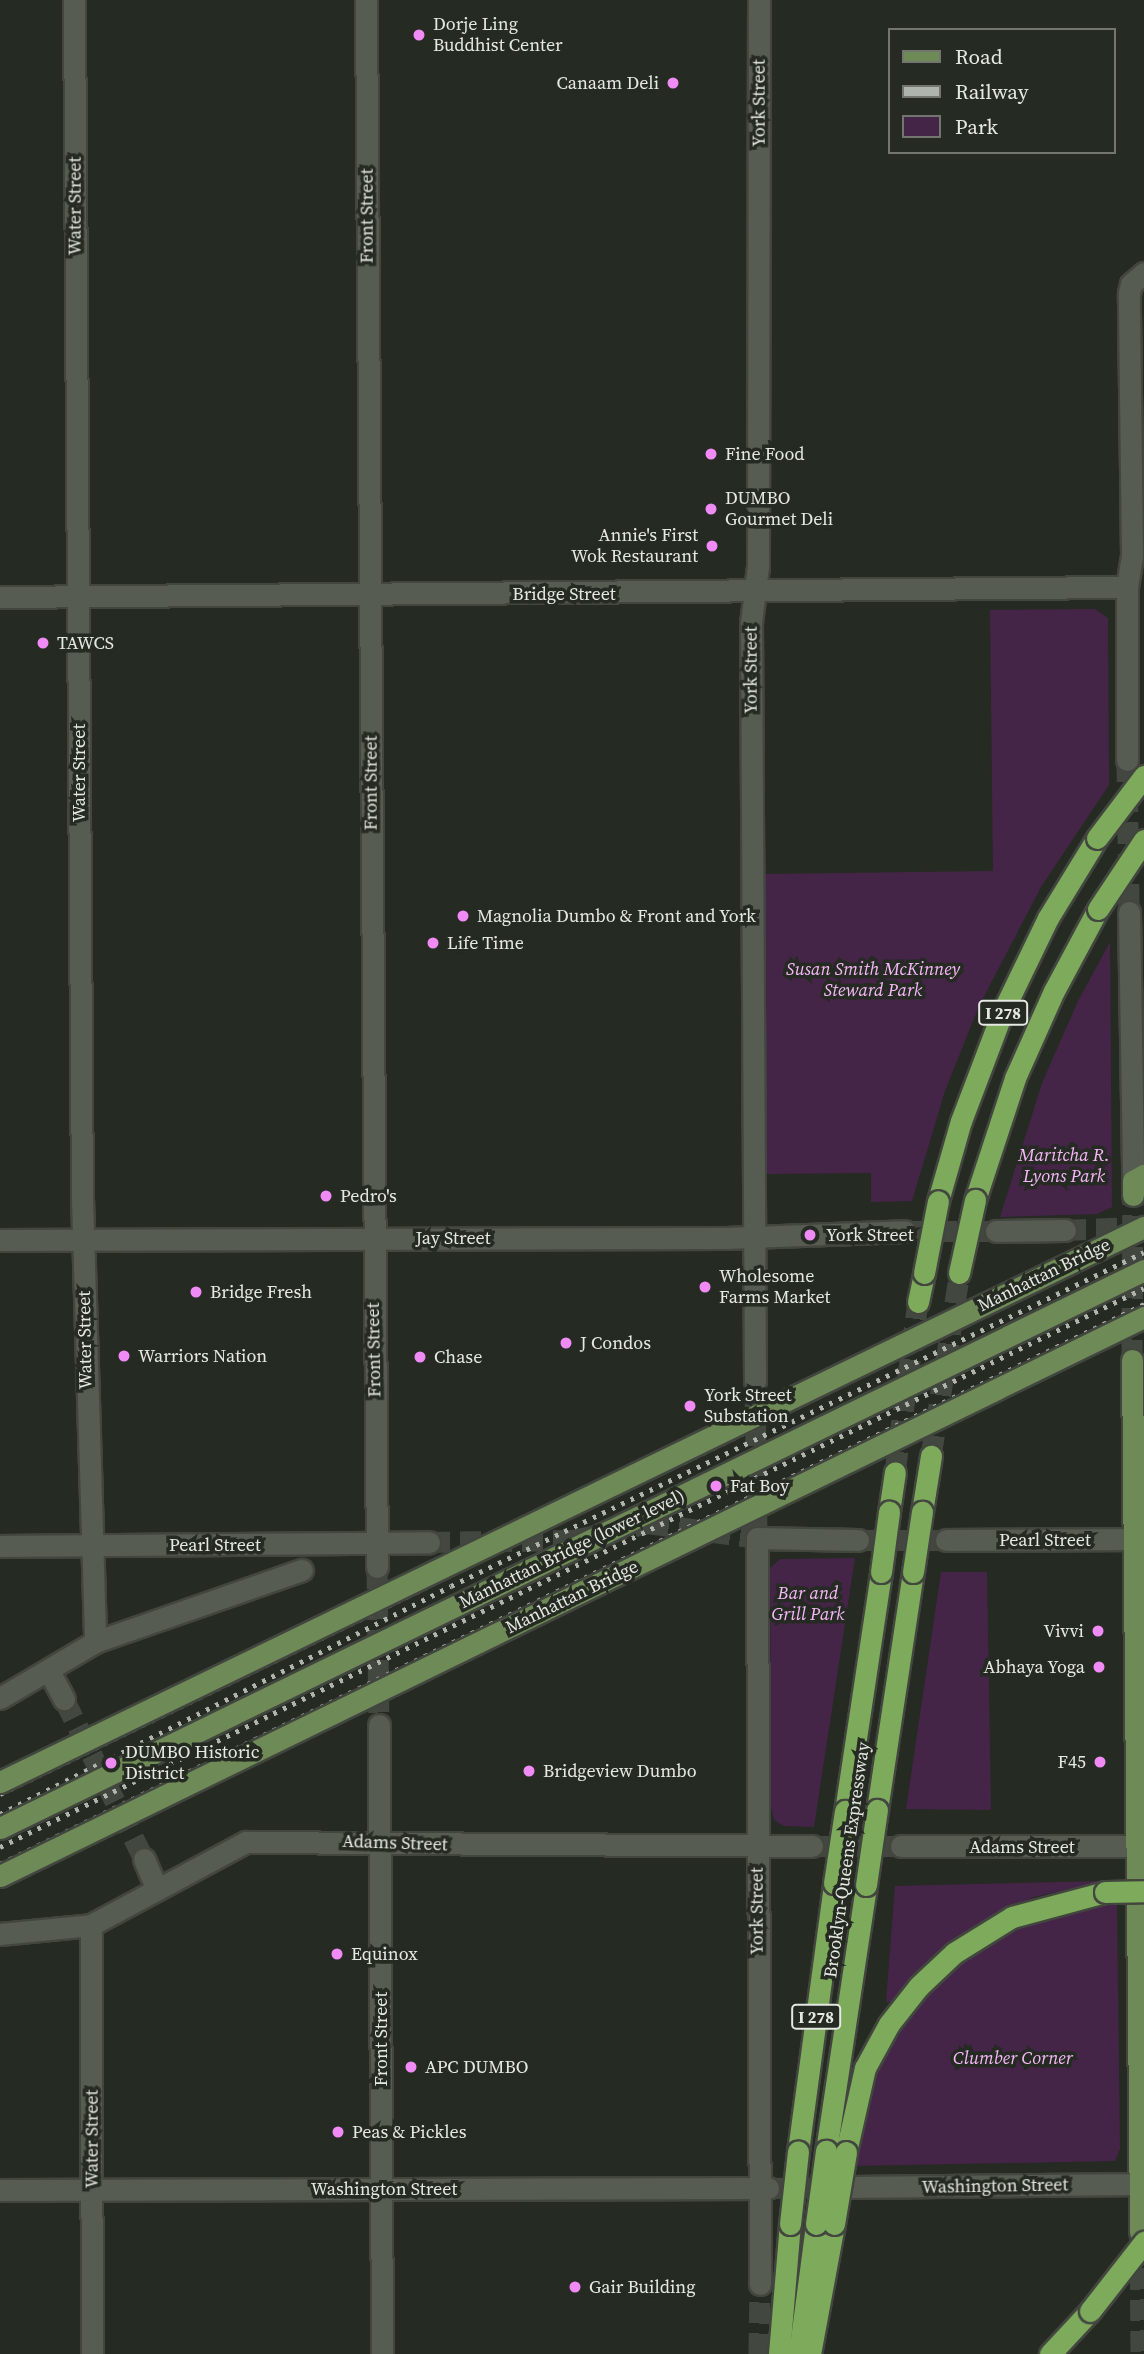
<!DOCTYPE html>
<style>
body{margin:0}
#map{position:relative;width:1144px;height:2354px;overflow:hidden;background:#252a22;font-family:"Source Serif 4",serif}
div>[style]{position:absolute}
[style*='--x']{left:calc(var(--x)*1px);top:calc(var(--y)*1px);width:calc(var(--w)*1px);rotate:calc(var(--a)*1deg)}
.green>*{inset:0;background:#452547}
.minor-tunnel>*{height:21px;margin-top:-10.5px;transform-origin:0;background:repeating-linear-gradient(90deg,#42473f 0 21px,transparent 0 31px)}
.major-tunnel>*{height:21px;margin-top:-10.5px;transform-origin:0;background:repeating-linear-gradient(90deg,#42473f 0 21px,transparent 0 31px)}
.highway-tunnel>*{height:21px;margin-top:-10.5px;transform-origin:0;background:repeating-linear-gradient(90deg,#42473f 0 21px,transparent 0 31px)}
.roads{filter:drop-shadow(2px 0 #42463f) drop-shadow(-2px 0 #42463f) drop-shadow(0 2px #42463f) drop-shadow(0 -2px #42463f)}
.minor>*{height:21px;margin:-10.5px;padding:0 10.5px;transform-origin:10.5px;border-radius:10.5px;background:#565c52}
.major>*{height:21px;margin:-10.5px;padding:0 10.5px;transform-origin:10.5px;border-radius:10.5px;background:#6e8b57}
.highway>*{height:21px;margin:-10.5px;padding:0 10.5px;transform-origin:10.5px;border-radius:10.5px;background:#7eab5b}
.rail>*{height:5px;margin-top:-2.5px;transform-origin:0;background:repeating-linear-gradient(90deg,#afb4ad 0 3.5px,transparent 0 10.5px)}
.bridges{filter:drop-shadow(2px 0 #42463f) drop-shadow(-2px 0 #42463f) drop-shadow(0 2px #42463f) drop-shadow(0 -2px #42463f)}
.major-bridge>*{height:21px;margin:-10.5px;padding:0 10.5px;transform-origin:10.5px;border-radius:10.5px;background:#6e8b57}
.highway-bridge>*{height:21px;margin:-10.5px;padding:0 10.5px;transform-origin:10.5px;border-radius:10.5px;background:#7eab5b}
.dots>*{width:19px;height:19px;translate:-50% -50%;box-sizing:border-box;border:4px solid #252a22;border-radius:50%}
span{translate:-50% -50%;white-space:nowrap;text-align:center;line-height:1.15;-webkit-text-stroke:7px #252a22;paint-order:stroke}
.shield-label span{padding:2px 5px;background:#252a22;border:2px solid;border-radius:5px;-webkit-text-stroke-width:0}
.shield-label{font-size:16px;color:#e5e9e3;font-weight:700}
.poi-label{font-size:18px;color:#e5e9e3}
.left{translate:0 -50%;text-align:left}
.right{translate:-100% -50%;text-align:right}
.street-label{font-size:18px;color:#e5e9e3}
.park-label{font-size:18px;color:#f7b8f9;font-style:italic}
.legend{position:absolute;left:888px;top:28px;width:228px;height:126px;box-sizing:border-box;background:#252a22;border:2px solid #72766f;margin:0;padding:9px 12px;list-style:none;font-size:21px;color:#e5e9e3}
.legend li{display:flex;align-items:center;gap:14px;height:35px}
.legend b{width:35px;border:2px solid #72766f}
</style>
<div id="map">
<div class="green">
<i style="clip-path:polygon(1095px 609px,1108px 618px,1109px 785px,1041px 887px,979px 1006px,945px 1091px,912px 1201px,871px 1202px,871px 1173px,767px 1174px,765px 874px,993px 871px,990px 610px)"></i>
<i style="clip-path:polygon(1110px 942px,1112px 1207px,1097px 1214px,1000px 1217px,1042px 1083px,1078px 1001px)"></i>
<i style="clip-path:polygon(855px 1558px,814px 1827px,784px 1826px,774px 1820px,771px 1807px,770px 1568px,780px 1559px)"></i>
<i style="clip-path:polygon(941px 1572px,987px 1572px,991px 1810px,906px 1809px)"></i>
<i style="clip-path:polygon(1104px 1881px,1034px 1897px,988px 1918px,943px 1949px,893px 2002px,886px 2002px,895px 1886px)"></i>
<i style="clip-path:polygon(1105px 1902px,1117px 1902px,1120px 2149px,1115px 2161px,854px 2166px,871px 2084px,887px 2048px,917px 2002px,956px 1964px,1009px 1930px,1038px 1918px)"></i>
</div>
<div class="minor-tunnel">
<i style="--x:1127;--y:760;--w:152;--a:89.2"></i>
<i style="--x:1065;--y:1230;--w:68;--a:-2.5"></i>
<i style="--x:905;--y:1231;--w:91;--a:0"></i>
<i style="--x:858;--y:1540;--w:88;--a:0"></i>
<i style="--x:429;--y:1542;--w:145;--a:-0.8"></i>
<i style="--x:574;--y:1540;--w:76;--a:-12.9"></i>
<i style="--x:648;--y:1523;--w:110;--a:7.8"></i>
<i style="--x:757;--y:1538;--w:156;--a:-90.7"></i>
<i style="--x:377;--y:1567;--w:158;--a:89.3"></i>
<i style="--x:64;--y:1699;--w:179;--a:63.4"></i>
<i style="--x:812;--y:1846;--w:89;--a:0"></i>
<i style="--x:768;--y:2188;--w:70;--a:-0.8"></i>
<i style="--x:759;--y:2354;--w:70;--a:-89.2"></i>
</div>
<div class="major-tunnel">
<i style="--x:1132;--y:1360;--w:165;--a:-89.7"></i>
<i style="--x:1140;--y:2237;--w:117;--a:89.5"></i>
</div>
<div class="highway-tunnel">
<i style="--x:931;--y:1456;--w:175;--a:-81.1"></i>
<i style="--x:895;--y:1472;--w:172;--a:-82.3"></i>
</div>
<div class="roads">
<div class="minor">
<i style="--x:74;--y:0;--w:1197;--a:89.62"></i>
<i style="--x:82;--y:1197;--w:445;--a:88.3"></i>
<i style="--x:366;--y:0;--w:1567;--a:89.6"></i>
<i style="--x:0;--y:597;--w:1127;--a:-0.51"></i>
<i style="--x:1127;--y:760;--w:173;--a:-90"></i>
<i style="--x:1127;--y:587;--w:32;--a:-81"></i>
<i style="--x:1132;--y:555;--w:262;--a:-90.7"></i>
<i style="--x:1129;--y:293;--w:9;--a:-77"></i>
<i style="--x:1131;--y:284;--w:17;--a:-40"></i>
<i style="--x:1129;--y:912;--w:269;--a:89.1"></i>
<i style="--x:996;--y:1231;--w:69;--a:-0.8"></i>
<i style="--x:0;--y:1240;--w:726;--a:-0.16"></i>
<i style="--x:726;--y:1238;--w:179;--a:-2.2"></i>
<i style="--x:755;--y:1382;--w:759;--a:-90.3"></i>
<i style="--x:751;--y:623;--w:57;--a:-83"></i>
<i style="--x:758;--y:566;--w:566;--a:-89.9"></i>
<i style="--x:946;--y:1540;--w:198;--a:-0.3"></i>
<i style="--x:0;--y:1546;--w:429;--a:-0.5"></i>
<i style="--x:49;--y:1671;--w:32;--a:62"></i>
<i style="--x:0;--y:1698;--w:110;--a:-30.5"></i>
<i style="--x:95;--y:1642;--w:219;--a:-19.2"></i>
<i style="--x:379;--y:1725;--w:629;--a:89.73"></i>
<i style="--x:901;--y:1846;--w:243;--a:0"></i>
<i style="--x:144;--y:1859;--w:33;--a:67"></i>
<i style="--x:91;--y:1925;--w:429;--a:89.9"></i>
<i style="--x:0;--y:1934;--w:91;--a:-5.6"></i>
<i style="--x:91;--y:1925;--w:176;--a:-28.2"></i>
<i style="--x:246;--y:1842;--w:566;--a:0.4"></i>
<i style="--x:850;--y:2187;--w:294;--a:-0.6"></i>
<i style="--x:0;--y:2190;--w:768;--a:-0.15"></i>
<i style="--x:760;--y:2284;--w:746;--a:-90.23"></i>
<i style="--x:757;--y:1538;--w:101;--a:1.1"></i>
</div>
<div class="major">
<i style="--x:1133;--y:1195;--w:14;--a:-90"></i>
<i style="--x:1133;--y:1181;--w:13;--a:-29"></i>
<i style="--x:1132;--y:1360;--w:872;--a:89.47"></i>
</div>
<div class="highway">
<i style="--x:975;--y:1200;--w:128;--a:-71.8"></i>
<i style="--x:1015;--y:1078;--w:95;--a:-65.9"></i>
<i style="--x:1054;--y:991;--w:93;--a:-61.8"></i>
<i style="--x:938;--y:1201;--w:83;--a:-74"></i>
<i style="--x:961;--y:1121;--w:116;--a:-69.2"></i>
<i style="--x:1002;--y:1013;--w:106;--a:-64.2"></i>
<i style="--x:1048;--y:918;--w:94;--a:-58.5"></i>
<i style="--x:918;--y:1302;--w:30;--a:-78"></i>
<i style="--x:889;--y:1512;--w:40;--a:-81.5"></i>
<i style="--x:922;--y:1512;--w:57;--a:-80.9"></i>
<i style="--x:877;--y:1810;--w:241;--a:-81.4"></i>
<i style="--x:845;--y:1811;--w:242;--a:-81.4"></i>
<i style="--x:798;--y:2151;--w:270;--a:-82.3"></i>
<i style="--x:826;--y:2151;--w:269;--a:-81.4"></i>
<i style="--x:846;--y:2152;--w:86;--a:-77.3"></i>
<i style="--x:865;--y:2068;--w:50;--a:-61.4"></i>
<i style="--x:889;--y:2024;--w:48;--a:-51.7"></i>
<i style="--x:919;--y:1986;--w:48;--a:-43.3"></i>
<i style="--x:954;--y:1953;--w:68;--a:-31.8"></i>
<i style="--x:1012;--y:1917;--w:96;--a:-15"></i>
<i style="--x:779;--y:2354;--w:130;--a:-85.2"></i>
<i style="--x:799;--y:2354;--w:131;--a:-82.5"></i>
<i style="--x:810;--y:2354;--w:132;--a:-79.5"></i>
<i style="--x:1050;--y:2354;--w:59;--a:-47.1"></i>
</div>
</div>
<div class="rail">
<i style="--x:684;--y:1462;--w:512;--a:-25.96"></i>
<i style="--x:0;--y:1794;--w:474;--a:-25.9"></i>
<i style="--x:0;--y:1814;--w:505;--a:-26.82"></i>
<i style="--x:451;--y:1586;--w:769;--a:-25.73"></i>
<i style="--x:0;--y:1847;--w:1273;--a:-26.04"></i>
<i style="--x:0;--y:1864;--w:1274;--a:-26.08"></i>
</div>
<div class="bridges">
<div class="major-bridge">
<i style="--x:0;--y:1782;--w:1272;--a:-25.88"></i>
<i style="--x:0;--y:1828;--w:1273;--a:-26"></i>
<i style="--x:0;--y:1876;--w:1273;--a:-26.04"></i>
</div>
<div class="highway-bridge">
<i style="--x:1097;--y:838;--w:78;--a:-52.8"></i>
<i style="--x:1098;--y:909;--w:83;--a:-56.3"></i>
<i style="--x:924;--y:1273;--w:73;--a:-79"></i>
<i style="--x:959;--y:1273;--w:75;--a:-77.6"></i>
<i style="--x:881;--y:1572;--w:61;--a:-82.4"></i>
<i style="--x:913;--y:1572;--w:61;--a:-81.5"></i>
<i style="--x:834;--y:1883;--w:73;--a:-81.3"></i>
<i style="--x:866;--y:1885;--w:76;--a:-81.7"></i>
<i style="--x:1105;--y:1892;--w:39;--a:-1"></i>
<i style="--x:790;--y:2224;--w:73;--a:-83.7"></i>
<i style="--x:816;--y:2224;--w:74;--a:-82.2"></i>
<i style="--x:834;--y:2224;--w:73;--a:-80.5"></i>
<i style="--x:1090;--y:2311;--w:88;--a:-52"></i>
</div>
</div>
<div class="dots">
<i style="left:419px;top:35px;background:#f08bf5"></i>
<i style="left:673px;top:83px;background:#f08bf5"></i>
<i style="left:711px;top:454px;background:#f08bf5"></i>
<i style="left:711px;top:509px;background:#f08bf5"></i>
<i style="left:712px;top:546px;background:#f08bf5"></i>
<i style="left:43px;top:643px;background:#f08bf5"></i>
<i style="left:463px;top:916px;background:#f08bf5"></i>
<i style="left:433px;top:943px;background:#f08bf5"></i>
<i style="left:326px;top:1196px;background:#f08bf5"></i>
<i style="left:810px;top:1235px;background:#f08bf5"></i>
<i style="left:705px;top:1287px;background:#f08bf5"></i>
<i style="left:196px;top:1292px;background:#f08bf5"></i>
<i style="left:566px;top:1343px;background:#f08bf5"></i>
<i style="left:124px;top:1356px;background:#f08bf5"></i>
<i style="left:420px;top:1357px;background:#f08bf5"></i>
<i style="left:690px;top:1406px;background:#f08bf5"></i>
<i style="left:716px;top:1486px;background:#f08bf5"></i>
<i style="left:1098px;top:1631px;background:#f08bf5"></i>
<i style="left:1099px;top:1667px;background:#f08bf5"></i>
<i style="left:1100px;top:1762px;background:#f08bf5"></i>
<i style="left:111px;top:1763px;background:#f08bf5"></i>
<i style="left:529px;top:1771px;background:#f08bf5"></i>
<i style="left:337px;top:1954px;background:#f08bf5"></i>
<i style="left:411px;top:2067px;background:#f08bf5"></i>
<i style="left:338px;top:2132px;background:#f08bf5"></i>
<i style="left:575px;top:2287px;background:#f08bf5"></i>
</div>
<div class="shield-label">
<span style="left:1003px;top:1013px">I 278</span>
<span style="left:816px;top:2017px">I 278</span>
</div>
<div class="poi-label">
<span class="left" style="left:433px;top:35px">Dorje Ling<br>Buddhist Center</span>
<span class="right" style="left:659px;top:83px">Canaam Deli</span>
<span class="left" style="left:725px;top:454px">Fine Food</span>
<span class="left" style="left:725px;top:509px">DUMBO<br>Gourmet Deli</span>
<span class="right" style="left:698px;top:546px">Annie's First<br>Wok Restaurant</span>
<span class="left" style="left:57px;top:643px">TAWCS</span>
<span class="left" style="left:477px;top:916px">Magnolia Dumbo &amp; Front and York</span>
<span class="left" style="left:447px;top:943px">Life Time</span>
<span class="left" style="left:340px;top:1196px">Pedro's</span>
<span class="left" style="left:826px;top:1235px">York Street</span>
<span class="left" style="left:719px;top:1287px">Wholesome<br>Farms Market</span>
<span class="left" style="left:210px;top:1292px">Bridge Fresh</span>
<span class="left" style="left:580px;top:1343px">J Condos</span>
<span class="left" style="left:138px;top:1356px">Warriors Nation</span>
<span class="left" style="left:434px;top:1357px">Chase</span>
<span class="left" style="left:704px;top:1406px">York Street<br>Substation</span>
<span class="left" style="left:730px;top:1486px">Fat Boy</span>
<span class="right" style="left:1084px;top:1631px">Vivvi</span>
<span class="right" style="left:1085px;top:1667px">Abhaya Yoga</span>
<span class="left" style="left:125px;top:1763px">DUMBO Historic<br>District</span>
<span class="right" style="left:1086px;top:1762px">F45</span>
<span class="left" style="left:543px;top:1771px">Bridgeview Dumbo</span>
<span class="left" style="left:351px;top:1954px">Equinox</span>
<span class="left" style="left:425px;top:2067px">APC DUMBO</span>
<span class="left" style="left:352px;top:2132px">Peas &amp; Pickles</span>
<span class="left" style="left:589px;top:2287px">Gair Building</span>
</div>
<div class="street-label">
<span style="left:759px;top:103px;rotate:-90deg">York Street</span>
<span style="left:75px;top:206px;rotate:-90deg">Water Street</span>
<span style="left:367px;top:216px;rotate:-90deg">Front Street</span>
<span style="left:564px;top:594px">Bridge Street</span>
<span style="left:751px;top:670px;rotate:-90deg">York Street</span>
<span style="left:79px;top:773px;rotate:-90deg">Water Street</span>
<span style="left:371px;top:783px;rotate:-90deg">Front Street</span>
<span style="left:453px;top:1238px">Jay Street</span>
<span style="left:1044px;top:1275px;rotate:-26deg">Manhattan Bridge</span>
<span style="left:85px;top:1340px;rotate:-91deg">Water Street</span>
<span style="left:374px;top:1350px;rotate:-91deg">Front Street</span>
<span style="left:1045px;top:1540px">Pearl Street</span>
<span style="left:215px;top:1545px">Pearl Street</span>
<span style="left:572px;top:1549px;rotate:-26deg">Manhattan Bridge (lower level)</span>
<span style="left:572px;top:1597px;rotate:-26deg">Manhattan Bridge</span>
<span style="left:395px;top:1843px;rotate:2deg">Adams Street</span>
<span style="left:1022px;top:1847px">Adams Street</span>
<span style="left:847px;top:1860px;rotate:-82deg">Brooklyn-Queens Expressway</span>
<span style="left:757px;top:1911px;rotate:-90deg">York Street</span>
<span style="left:381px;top:2039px;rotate:-90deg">Front Street</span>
<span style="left:92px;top:2139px;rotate:-90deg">Water Street</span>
<span style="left:995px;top:2186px;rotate:-1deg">Washington Street</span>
<span style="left:384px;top:2189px">Washington Street</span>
</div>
<div class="park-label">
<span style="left:873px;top:980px">Susan Smith McKinney<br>Steward Park</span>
<span style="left:1064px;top:1166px">Maritcha R.<br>Lyons Park</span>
<span style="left:808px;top:1604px">Bar and<br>Grill Park</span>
<span style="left:1013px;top:2058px">Clumber Corner</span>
</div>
<ul class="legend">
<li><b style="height:9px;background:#6e8b57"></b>Road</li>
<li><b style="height:9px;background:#afb4ad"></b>Railway</li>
<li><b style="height:19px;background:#452547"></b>Park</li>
</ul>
</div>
